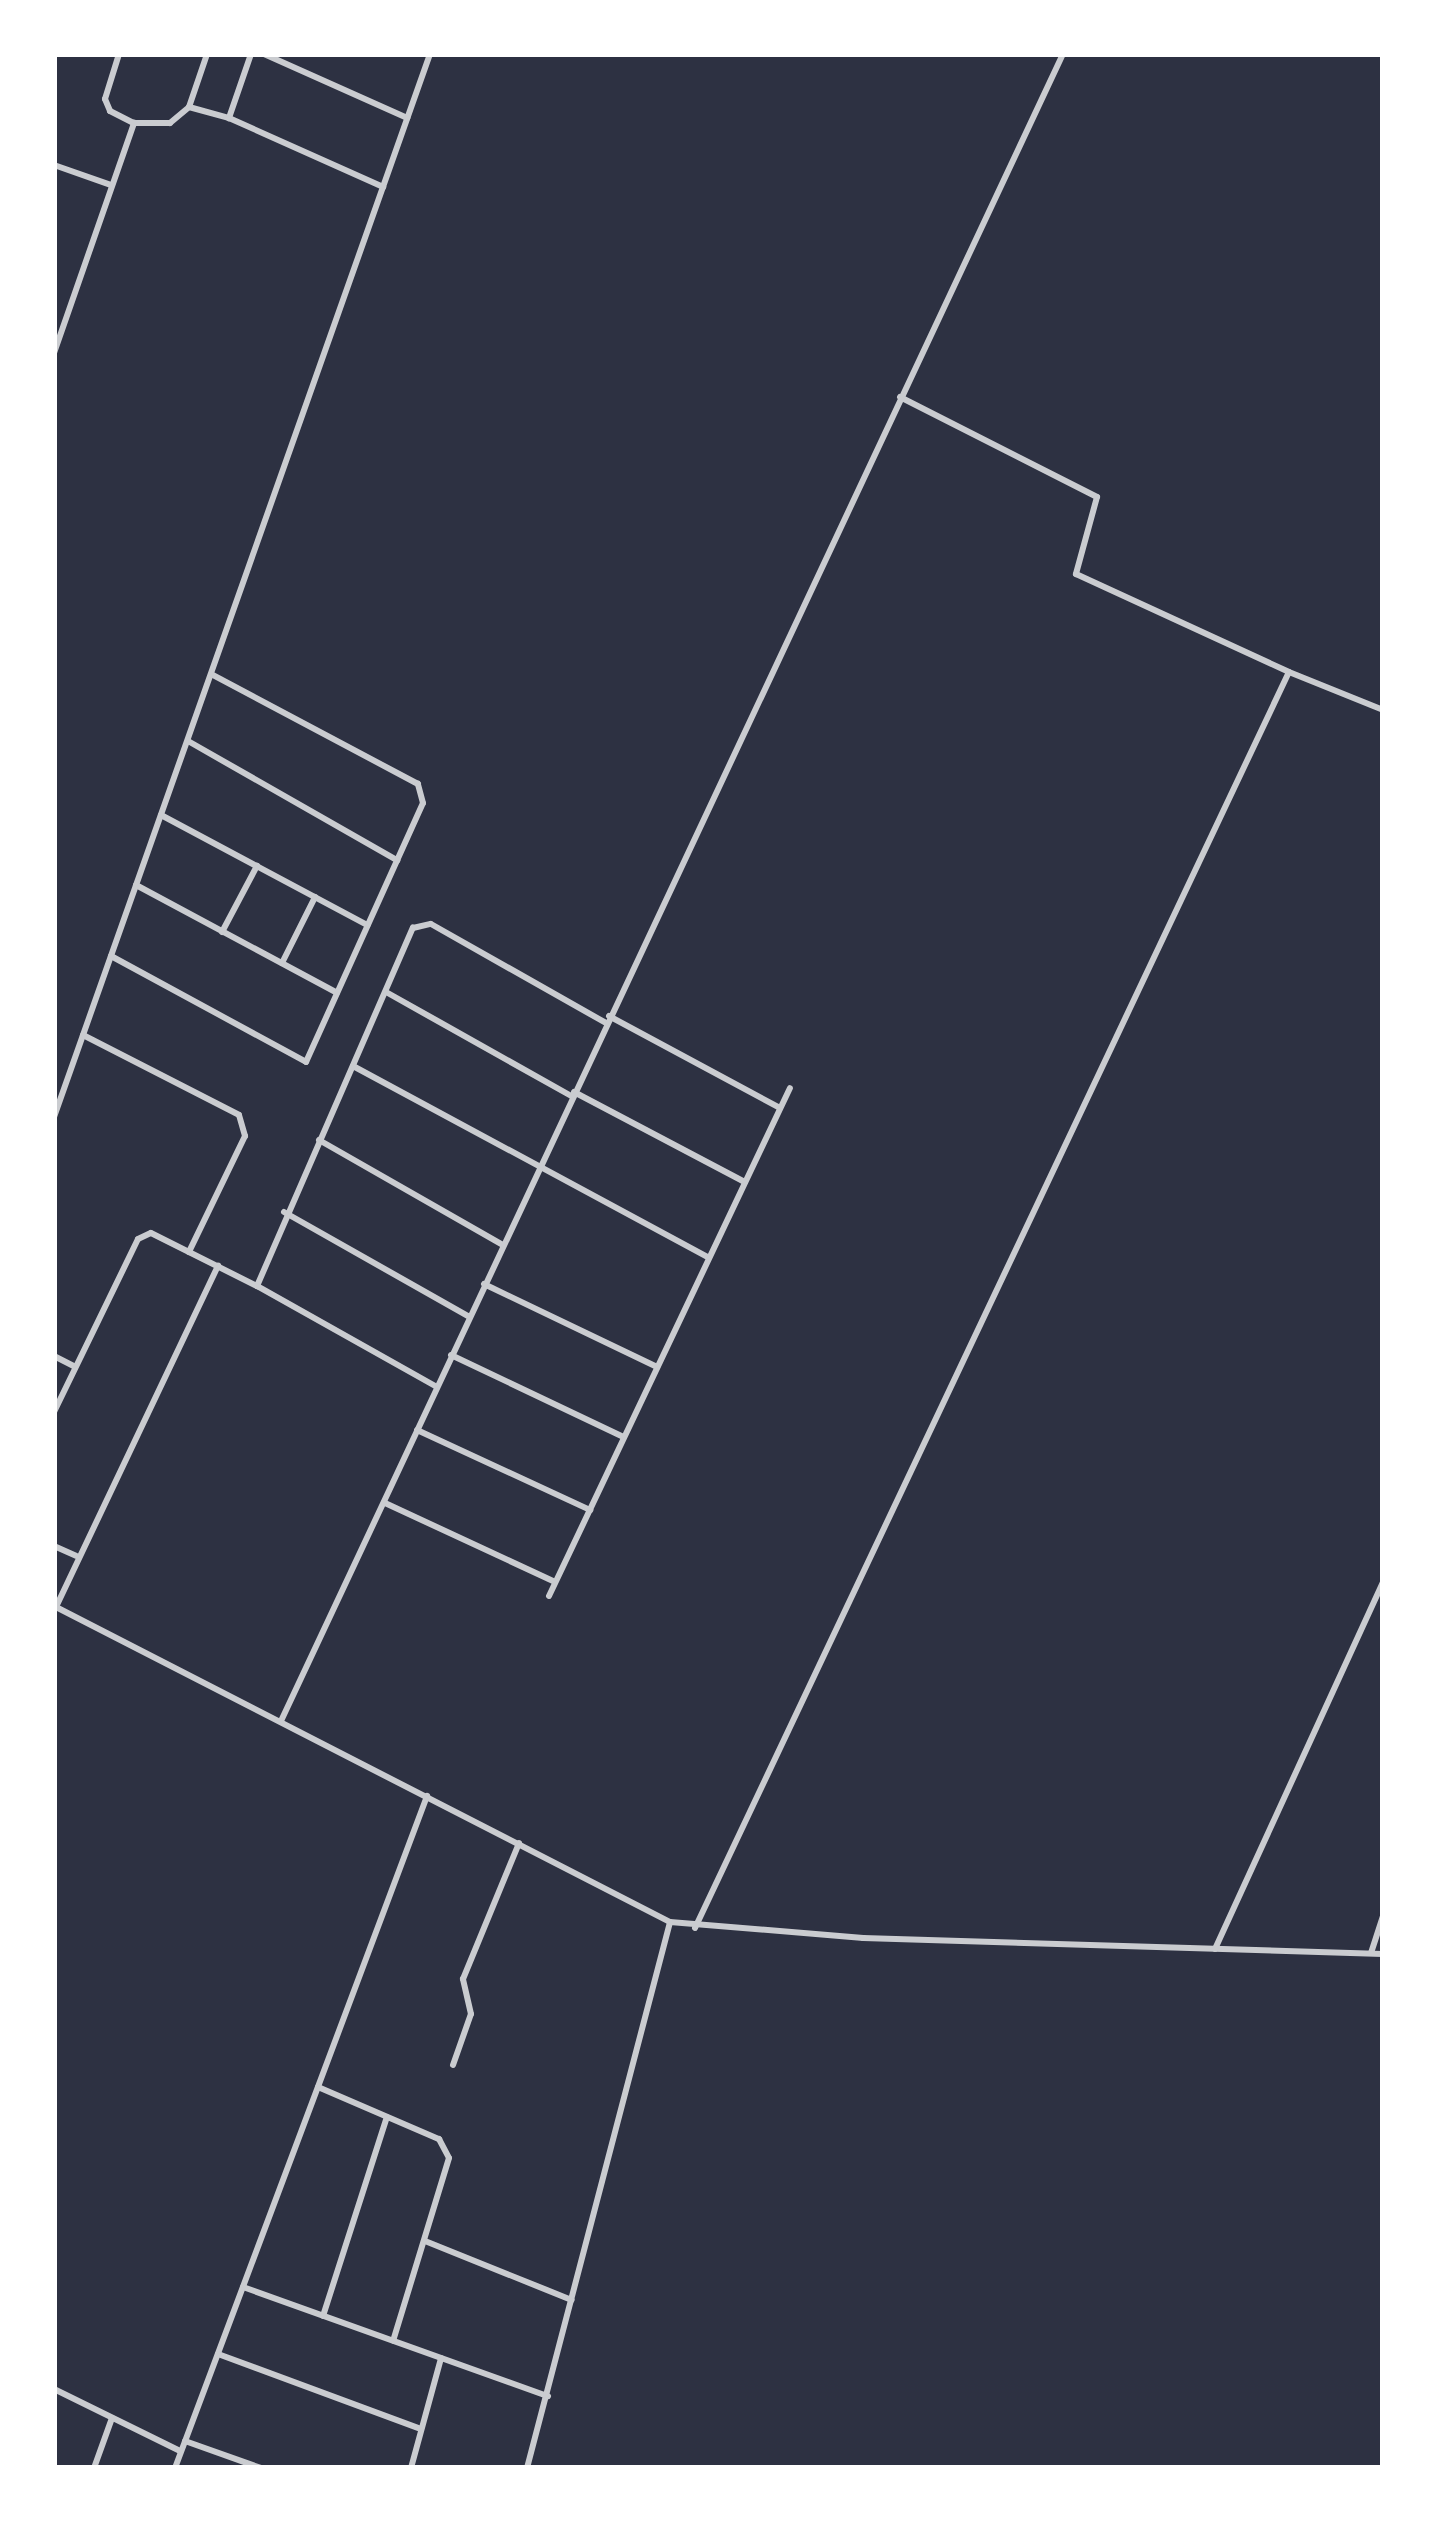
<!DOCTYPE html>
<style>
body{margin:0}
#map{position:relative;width:1437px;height:2522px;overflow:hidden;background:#2d3142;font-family:Cabin,sans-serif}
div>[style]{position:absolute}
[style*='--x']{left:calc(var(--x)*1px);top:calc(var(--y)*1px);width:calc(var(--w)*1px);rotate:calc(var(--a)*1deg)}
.minor>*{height:6px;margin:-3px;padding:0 3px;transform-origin:3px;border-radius:3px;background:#caccd0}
span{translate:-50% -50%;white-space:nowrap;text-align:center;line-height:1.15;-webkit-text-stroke:9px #fff;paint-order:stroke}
.frame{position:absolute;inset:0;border:57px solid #fff;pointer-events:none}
</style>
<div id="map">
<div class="minor">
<i style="--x:119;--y:54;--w:47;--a:107.3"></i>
<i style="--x:105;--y:99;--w:13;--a:67"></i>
<i style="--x:110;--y:111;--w:27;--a:27"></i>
<i style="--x:134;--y:123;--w:36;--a:0"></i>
<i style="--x:170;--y:123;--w:25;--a:-40"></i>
<i style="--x:189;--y:107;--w:41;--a:15.4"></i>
<i style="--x:251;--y:54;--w:68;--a:109"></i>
<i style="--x:229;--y:118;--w:169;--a:24.1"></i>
<i style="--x:264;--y:54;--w:157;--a:24.1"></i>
<i style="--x:189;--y:107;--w:56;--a:-71.2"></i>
<i style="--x:54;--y:165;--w:60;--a:19.3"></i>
<i style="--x:54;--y:353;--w:244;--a:-70.8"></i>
<i style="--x:900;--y:397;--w:221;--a:26.9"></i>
<i style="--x:1097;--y:497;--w:80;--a:105.3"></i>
<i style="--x:1076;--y:574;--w:234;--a:24.7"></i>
<i style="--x:188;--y:741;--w:241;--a:29.7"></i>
<i style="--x:161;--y:815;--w:234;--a:28.1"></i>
<i style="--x:136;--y:885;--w:228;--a:28.2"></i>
<i style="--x:222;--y:932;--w:75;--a:-62.1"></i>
<i style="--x:111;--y:956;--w:222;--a:28.5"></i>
<i style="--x:306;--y:1062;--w:284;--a:-65.7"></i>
<i style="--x:423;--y:803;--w:20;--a:-105"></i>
<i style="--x:418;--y:784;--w:232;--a:-152"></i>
<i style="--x:282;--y:963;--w:74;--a:-63.4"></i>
<i style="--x:386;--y:992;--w:212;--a:29.3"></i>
<i style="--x:609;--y:1016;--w:194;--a:28.3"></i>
<i style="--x:83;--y:1035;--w:175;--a:27.1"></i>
<i style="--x:239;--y:1115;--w:22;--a:74"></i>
<i style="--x:245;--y:1136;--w:129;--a:115.8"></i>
<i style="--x:353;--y:1066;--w:404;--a:28.3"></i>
<i style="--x:574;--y:1092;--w:193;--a:27.8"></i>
<i style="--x:54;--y:1117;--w:1128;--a:-70.52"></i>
<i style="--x:319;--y:1140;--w:212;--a:29.7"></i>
<i style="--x:284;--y:1212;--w:211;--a:29.5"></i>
<i style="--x:484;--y:1284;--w:192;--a:25.6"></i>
<i style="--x:451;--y:1355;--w:191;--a:25.4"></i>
<i style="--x:54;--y:1356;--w:22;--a:27"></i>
<i style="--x:437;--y:1387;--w:206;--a:-150.7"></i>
<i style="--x:257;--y:1286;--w:391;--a:-66.5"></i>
<i style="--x:413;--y:928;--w:18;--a:-13"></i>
<i style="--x:431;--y:924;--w:201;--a:29.5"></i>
<i style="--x:54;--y:1412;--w:192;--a:-64.1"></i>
<i style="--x:138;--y:1239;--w:14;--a:-25"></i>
<i style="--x:151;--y:1233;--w:119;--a:26.6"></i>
<i style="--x:417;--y:1430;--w:191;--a:24.8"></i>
<i style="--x:385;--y:1503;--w:187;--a:24.9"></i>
<i style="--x:54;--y:1546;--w:24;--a:24"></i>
<i style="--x:549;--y:1596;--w:562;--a:-64.62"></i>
<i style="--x:54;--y:1606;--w:692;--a:27.16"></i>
<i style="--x:670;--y:1922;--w:194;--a:4.7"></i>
<i style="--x:863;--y:1938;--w:520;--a:1.76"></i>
<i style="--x:56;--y:1607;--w:378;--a:-64.6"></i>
<i style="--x:281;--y:1721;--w:1841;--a:-64.87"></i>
<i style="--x:695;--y:1928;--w:1389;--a:-64.69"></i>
<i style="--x:1289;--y:672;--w:101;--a:22"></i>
<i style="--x:1215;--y:1949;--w:404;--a:-65.4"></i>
<i style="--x:1371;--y:1953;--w:40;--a:-72"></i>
<i style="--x:453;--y:2065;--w:54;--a:-70.6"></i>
<i style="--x:471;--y:2014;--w:36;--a:-103"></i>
<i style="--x:463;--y:1979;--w:147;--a:-67.6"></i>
<i style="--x:318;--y:2087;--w:132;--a:23.3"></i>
<i style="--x:439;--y:2139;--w:21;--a:62"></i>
<i style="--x:449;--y:2158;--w:191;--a:107"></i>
<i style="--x:425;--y:2241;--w:158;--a:21.9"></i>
<i style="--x:243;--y:2287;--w:324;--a:19.7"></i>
<i style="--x:323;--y:2316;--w:209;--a:-72.2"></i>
<i style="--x:218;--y:2354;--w:216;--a:20.3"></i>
<i style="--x:54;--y:2389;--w:140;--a:26.2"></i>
<i style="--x:185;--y:2441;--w:81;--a:19.6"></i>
<i style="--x:94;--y:2468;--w:53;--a:-70.2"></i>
<i style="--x:175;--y:2468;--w:718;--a:-69.44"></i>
<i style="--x:411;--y:2468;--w:114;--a:-74.7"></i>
<i style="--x:527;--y:2468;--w:564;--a:-75.32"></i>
</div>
<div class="frame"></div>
</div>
